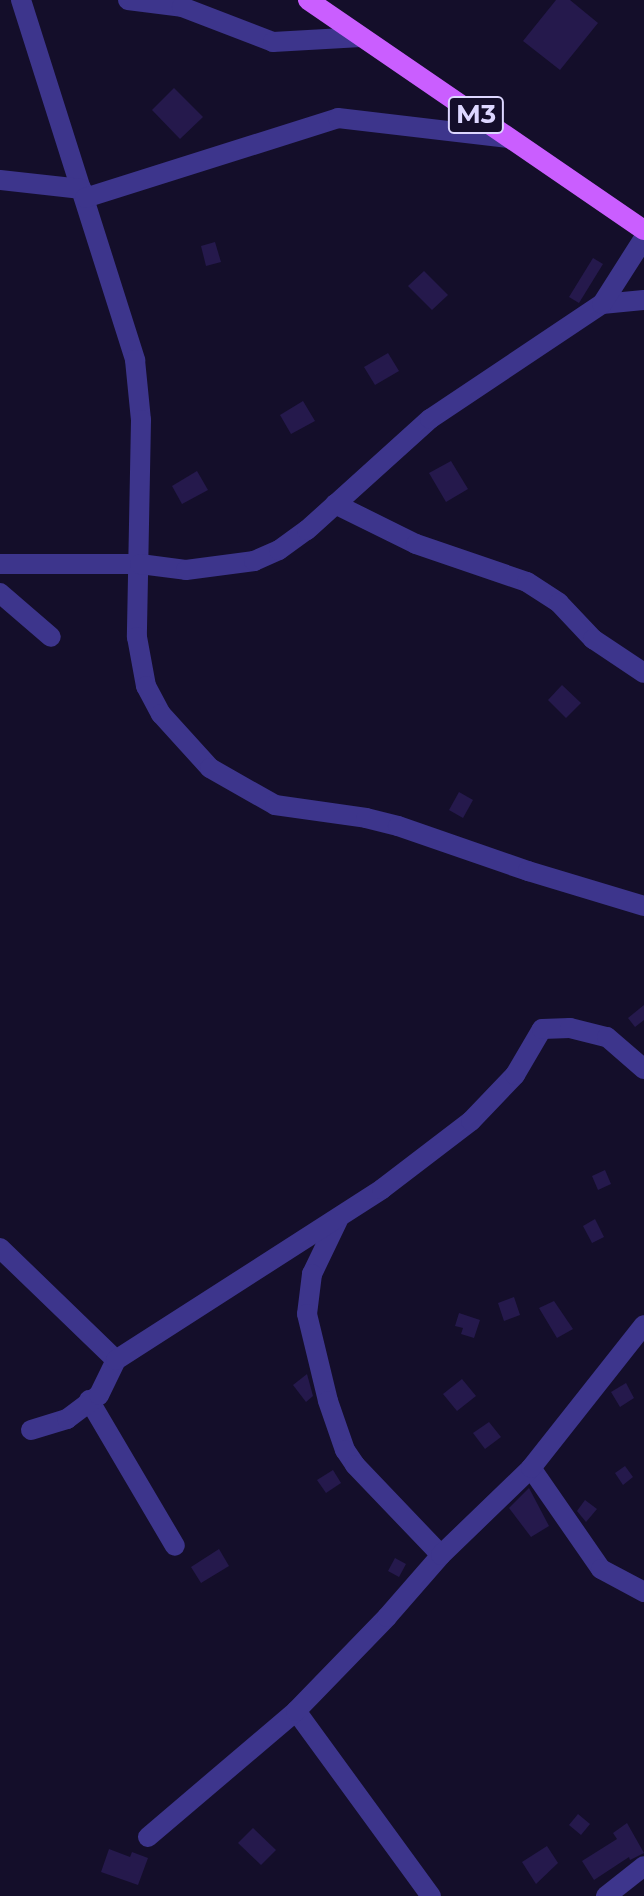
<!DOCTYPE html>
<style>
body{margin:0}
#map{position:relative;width:644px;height:1896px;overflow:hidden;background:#140e2a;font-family:Montserrat,sans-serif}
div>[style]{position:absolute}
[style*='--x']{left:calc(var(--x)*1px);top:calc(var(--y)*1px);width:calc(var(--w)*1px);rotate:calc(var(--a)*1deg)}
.building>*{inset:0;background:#25194c}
.minor>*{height:20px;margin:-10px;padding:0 10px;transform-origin:10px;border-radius:10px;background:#3d358c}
.major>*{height:20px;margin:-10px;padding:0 10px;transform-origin:10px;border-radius:10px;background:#ca5eff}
span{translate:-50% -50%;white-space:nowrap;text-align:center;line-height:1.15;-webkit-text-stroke:6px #140e2a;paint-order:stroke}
.shield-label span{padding:2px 6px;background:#140e2a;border:2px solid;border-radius:6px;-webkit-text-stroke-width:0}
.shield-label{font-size:26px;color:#ddd7ff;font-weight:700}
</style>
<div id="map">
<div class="building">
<i style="clip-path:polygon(556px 0,570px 0,598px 23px,560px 70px,523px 41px)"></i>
<i style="clip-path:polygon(174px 88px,203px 117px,180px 139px,152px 110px)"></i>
<i style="clip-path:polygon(215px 242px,221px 262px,206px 266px,201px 246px)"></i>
<i style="clip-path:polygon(593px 258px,603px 264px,579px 303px,569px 297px)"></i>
<i style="clip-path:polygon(424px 271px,448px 295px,432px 310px,408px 286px)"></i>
<i style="clip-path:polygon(388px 353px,399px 371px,375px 385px,364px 367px)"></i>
<i style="clip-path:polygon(303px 401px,315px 421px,291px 434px,280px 415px)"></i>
<i style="clip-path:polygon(451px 461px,468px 489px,446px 502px,429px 473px)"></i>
<i style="clip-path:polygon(197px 471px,208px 490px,182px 504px,172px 486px)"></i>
<i style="clip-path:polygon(562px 685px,581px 703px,566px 718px,548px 700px)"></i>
<i style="clip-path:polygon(459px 792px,473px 800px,463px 818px,449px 810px)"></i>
<i style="clip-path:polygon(644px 1005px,644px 1020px,635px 1027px,628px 1018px)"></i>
<i style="clip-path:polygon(605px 1170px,611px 1184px,598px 1190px,592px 1176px)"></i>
<i style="clip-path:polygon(595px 1219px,604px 1237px,592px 1243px,583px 1226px)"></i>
<i style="clip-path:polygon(514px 1297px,520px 1315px,504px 1321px,498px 1303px)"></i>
<i style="clip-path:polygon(554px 1301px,573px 1329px,557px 1338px,539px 1308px)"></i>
<i style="clip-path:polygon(459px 1313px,480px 1320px,474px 1338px,461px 1334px,463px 1328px,455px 1326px)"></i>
<i style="clip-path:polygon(307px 1374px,313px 1396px,306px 1402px,293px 1385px)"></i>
<i style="clip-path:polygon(462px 1379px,476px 1396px,457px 1411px,443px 1394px)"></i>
<i style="clip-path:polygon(626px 1383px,634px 1398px,620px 1407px,611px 1392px)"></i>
<i style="clip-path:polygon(489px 1422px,501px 1437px,485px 1449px,473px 1433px)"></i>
<i style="clip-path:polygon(625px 1466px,633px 1477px,623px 1485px,615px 1473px)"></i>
<i style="clip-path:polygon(333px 1470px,341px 1483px,326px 1493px,317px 1480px)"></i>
<i style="clip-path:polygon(529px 1488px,549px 1526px,531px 1537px,509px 1508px)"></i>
<i style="clip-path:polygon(585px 1500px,597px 1509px,586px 1522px,577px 1511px)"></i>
<i style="clip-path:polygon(219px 1549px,229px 1566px,201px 1583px,191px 1567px)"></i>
<i style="clip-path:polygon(395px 1558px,406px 1564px,399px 1577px,388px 1571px)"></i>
<i style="clip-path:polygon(578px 1814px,590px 1824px,581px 1835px,569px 1825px)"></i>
<i style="clip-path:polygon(627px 1823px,644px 1853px,630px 1860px,629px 1857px,594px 1880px,582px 1861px,617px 1839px,613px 1833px)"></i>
<i style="clip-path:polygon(253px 1828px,276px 1850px,261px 1865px,238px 1843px)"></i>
<i style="clip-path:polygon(547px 1846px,558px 1863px,536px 1884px,522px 1862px)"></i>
<i style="clip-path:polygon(109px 1849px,130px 1857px,132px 1852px,148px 1858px,138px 1885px,101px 1872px)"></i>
</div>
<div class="minor">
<i style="--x:21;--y:0;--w:378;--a:72.4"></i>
<i style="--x:135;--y:360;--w:60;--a:84.3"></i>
<i style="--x:141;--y:420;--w:217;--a:91.1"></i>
<i style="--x:137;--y:637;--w:50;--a:79.6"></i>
<i style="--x:146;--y:686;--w:32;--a:62"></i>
<i style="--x:161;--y:714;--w:73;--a:47.8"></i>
<i style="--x:210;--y:768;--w:75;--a:29.6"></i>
<i style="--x:275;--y:805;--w:92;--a:8.1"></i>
<i style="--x:366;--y:818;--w:33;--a:14"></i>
<i style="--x:398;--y:826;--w:138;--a:19.1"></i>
<i style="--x:528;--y:871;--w:121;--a:16.8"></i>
<i style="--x:128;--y:0;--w:54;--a:7.4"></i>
<i style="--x:182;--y:7;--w:97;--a:21"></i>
<i style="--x:273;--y:42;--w:88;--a:-3.3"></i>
<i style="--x:0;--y:180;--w:82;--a:6.3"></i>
<i style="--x:85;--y:198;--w:265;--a:-17.5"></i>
<i style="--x:338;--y:118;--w:172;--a:6.7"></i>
<i style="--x:602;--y:304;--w:42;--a:-5.4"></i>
<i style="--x:335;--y:504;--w:90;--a:26.3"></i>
<i style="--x:416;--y:544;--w:117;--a:18.9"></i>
<i style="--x:527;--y:582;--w:38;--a:33"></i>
<i style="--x:559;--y:603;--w:50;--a:46.6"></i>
<i style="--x:593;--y:639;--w:61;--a:33.7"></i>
<i style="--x:0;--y:564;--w:140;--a:0"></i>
<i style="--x:140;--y:564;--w:46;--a:7.4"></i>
<i style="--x:186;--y:570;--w:69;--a:-7.5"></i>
<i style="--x:254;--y:561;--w:27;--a:-24"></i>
<i style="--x:279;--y:550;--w:34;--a:-36"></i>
<i style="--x:307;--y:530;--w:166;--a:-42.1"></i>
<i style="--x:430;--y:419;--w:207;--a:-33.8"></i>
<i style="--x:602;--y:304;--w:78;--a:-57.5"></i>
<i style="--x:0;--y:593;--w:67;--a:40.8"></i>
<i style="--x:338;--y:1220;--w:60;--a:115.7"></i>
<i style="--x:312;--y:1274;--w:40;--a:97.1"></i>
<i style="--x:307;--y:1314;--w:89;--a:76.4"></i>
<i style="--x:328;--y:1401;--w:52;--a:70.9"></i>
<i style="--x:345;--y:1450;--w:18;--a:56"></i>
<i style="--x:355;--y:1465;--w:124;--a:46.3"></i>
<i style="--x:0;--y:1248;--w:161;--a:44"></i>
<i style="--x:89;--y:1400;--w:169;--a:59.5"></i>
<i style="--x:31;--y:1430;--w:38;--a:-17"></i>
<i style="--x:67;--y:1419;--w:40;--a:-37"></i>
<i style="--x:99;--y:1395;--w:39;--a:-64"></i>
<i style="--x:116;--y:1360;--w:316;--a:-32.7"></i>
<i style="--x:382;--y:1189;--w:112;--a:-37.4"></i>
<i style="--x:471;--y:1121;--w:64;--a:-46.3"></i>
<i style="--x:515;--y:1075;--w:53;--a:-59.6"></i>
<i style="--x:542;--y:1029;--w:28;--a:-2"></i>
<i style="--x:570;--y:1028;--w:38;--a:14"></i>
<i style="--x:607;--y:1037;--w:49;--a:40.9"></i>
<i style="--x:531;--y:1468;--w:123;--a:55.3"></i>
<i style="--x:601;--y:1569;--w:49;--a:28.1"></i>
<i style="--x:296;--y:1711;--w:229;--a:53.9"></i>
<i style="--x:148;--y:1837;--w:194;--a:-40.4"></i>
<i style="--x:296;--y:1711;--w:131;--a:-45.9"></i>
<i style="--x:387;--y:1617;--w:82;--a:-48.9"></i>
<i style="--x:441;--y:1555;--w:125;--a:-44"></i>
<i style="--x:531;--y:1468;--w:182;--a:-51.7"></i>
<i style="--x:606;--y:1896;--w:48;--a:-38.3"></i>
</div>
<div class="major">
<i style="--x:308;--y:0;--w:407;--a:34.4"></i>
</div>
<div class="shield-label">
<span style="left:476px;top:115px">M3</span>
</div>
</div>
